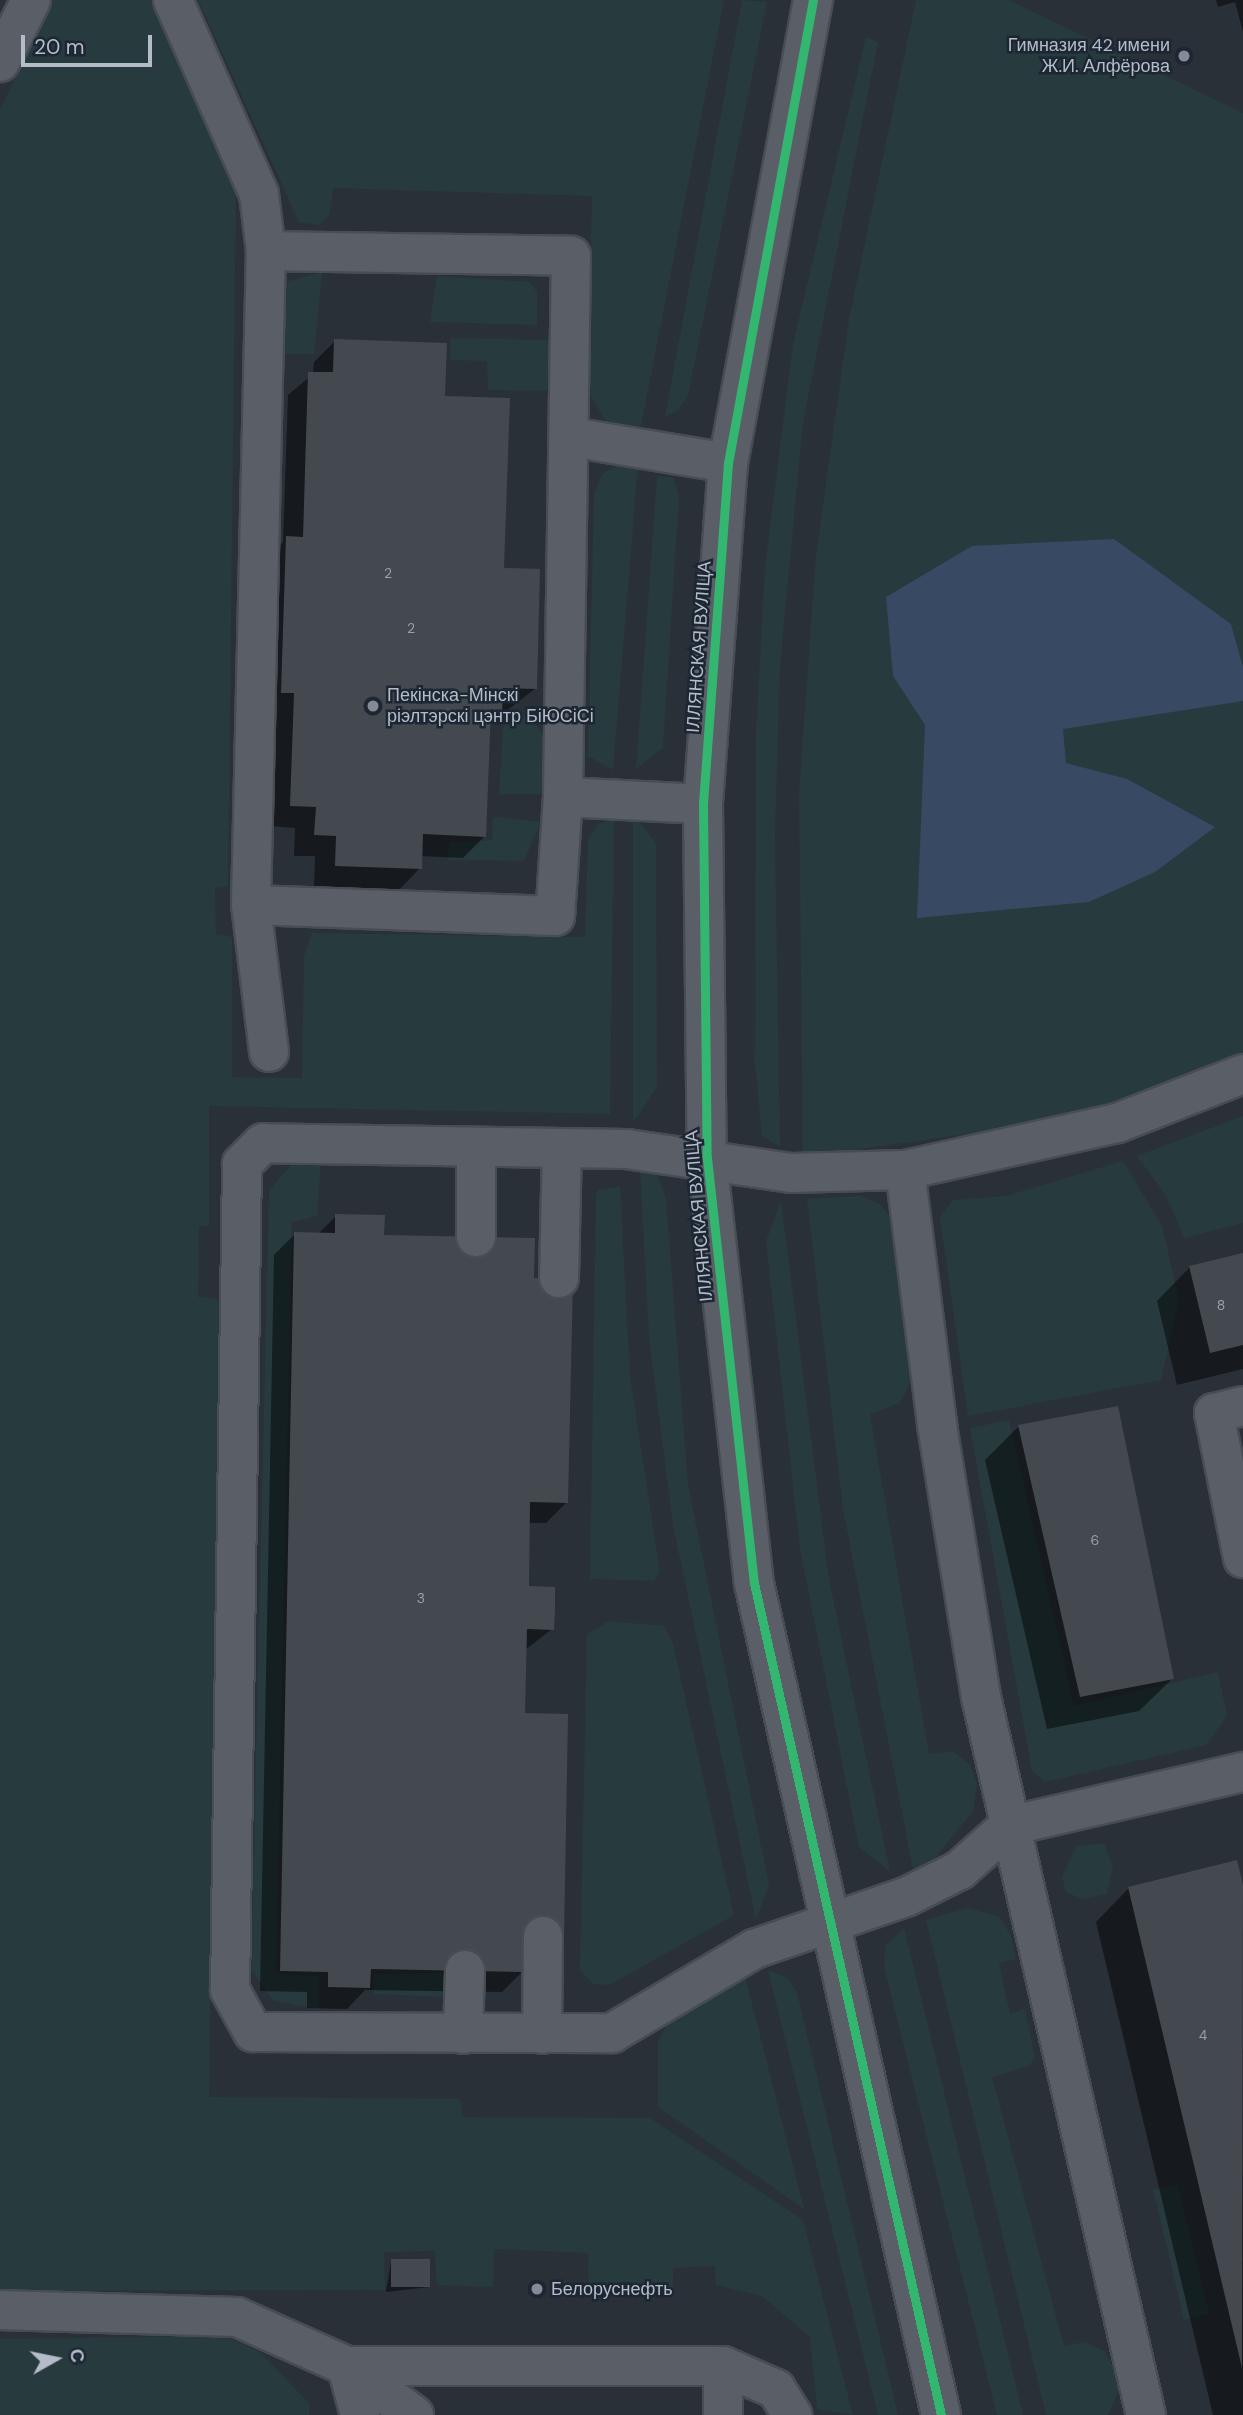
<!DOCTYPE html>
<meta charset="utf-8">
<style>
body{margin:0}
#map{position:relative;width:1243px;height:2415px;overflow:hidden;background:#2a3038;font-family:"DM Sans",sans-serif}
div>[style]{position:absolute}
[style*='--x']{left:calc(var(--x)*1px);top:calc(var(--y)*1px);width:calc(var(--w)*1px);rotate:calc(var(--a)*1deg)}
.green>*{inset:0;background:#273a3e}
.water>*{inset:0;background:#384963}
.shadow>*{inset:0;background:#0007}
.building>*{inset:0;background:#444950}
.roads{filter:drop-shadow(2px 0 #484c53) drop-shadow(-2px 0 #484c53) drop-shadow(0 2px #484c53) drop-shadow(0 -2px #484c53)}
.minor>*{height:38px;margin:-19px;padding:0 19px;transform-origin:19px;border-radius:19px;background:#5a5e66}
.cycleway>*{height:9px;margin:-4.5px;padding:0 4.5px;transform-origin:4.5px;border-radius:4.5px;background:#33b770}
.dots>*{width:19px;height:19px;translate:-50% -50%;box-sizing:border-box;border:4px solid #1d2633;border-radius:50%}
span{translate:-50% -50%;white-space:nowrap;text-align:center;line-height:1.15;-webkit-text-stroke:5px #1d2633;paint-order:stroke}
.number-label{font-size:14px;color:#989fab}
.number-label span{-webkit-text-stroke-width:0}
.poi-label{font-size:18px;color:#b4bcc9}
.right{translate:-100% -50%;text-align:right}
.left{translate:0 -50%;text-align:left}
.street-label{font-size:18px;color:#b4bcc9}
.north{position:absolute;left:21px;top:2324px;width:70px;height:70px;-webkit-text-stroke:5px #1d2633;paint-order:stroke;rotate:81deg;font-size:19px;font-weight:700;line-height:28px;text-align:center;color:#b4bcc9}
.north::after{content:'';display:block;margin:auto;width:24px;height:32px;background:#b4bcc9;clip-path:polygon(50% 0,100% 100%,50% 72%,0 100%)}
.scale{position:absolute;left:21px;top:35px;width:131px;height:32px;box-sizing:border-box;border:4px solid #b4bcc9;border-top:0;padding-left:9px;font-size:21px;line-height:24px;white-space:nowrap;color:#b4bcc9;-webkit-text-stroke:5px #1d2633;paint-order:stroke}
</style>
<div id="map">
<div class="green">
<i style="clip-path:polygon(52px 0,152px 0,236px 186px,228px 886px,215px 888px,216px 934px,232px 937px,232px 1077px,302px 1078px,304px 956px,312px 933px,585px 937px,588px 840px,598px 824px,614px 819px,610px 1114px,209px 1106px,209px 1226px,199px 1226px,198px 1297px,219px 1300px,209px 2097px,460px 2099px,463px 2117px,650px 2118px,803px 2220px,853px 2415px,817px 2409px,810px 2337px,762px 2296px,716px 2285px,715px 2266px,673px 2268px,673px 2287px,589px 2289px,588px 2253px,494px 2249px,493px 2287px,437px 2285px,435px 2251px,384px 2252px,385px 2290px,0 2291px,0 110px)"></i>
<i style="clip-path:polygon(198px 0,724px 0,641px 426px,608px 424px,587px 391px,592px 196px,333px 188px,330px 214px,320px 225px,299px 222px)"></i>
<i style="clip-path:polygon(742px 0,767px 2px,688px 396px,678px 411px,665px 416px)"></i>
<i style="clip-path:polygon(916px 0,1009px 0,1243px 113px,1243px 1056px,1160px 1090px,1054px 1122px,803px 1157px,799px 793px,816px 555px,849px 319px)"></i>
<i style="clip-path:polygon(866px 37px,878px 42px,803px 423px,780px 665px,775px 835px,780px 1147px,762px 1136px,755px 1063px,756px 733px,765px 568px,793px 344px)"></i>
<i style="clip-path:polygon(322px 272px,314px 354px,278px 354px,279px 298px,286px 282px)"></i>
<i style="clip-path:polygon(437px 276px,530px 282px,537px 292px,537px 325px,430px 322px)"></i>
<i style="clip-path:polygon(450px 338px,555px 340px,554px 378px,547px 391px,488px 390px,487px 361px,451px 360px)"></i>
<i style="clip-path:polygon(619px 464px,638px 465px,613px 770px,588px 756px,594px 493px,602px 474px)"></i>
<i style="clip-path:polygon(657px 476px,673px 477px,679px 496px,663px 748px,636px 769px)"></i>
<i style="clip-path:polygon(504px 713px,527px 717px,544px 734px,543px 794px,499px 794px)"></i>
<i style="clip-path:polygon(633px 814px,656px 843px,657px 1087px,633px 1123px)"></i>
<i style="clip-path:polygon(493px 817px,541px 822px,524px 861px,448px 860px,449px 842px,492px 840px)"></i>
<i style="clip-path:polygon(1243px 1116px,1243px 1223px,1184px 1238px,1165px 1194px,1137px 1156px)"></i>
<i style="clip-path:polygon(1123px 1161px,1162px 1226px,1179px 1300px,1161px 1380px,968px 1416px,940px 1217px,953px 1200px,1005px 1196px)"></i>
<i style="clip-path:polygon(321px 1162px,317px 1216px,292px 1222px,276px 1974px,319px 1976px,319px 2009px,272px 2000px,251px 1969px,269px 1191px,292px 1164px)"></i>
<i style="clip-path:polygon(640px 1170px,657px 1174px,666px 1198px,688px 1485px,769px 1885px,756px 1920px,673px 1525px,649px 1337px)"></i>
<i style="clip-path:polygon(620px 1186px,630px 1376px,660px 1572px,654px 1581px,590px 1579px,596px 1197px,598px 1190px)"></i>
<i style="clip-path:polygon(861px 1196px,880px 1204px,892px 1220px,912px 1377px,900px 1403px,870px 1414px,929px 1754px,953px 1751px,970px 1765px,977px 1783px,973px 1811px,926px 1869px,913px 1869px,843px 1509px,807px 1199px)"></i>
<i style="clip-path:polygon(781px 1201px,829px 1579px,890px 1872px,859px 1847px,800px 1549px,766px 1241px)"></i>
<i style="clip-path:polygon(1009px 1420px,1074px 1706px,1218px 1672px,1227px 1716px,1206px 1745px,1045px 1782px,1032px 1771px,970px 1428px)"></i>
<i style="clip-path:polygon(609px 1621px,664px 1626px,673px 1644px,734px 1915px,610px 1985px,593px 1984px,580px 1970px,587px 1634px)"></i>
<i style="clip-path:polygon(1104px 1843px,1113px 1867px,1107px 1894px,1082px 1899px,1066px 1892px,1062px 1877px,1076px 1846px)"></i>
<i style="clip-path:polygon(968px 1908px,1000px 1917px,1011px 1936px,1016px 1959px,999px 1963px,1010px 2014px,1025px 2009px,1035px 2057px,1029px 2066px,992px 2077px,1064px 2346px,1084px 2342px,1104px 2351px,1115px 2370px,1119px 2390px,1108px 2415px,1046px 2415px,926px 1920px)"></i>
<i style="clip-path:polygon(904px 1928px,993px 2292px,1023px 2415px,997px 2415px,884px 1967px,885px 1946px)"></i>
<i style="clip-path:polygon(768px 1970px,788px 1978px,797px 1993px,898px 2415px,878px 2415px)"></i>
<i style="clip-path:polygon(442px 1973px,443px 1997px,374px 1994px,373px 1974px)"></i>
<i style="clip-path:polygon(745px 1976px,804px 2209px,658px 2107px,658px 2041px,669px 2021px)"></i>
<i style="clip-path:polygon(1178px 2185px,1209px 2314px,1184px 2320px,1153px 2189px)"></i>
<i style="clip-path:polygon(224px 2336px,260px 2352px,309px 2403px,309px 2415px,0 2415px,0 2339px)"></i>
</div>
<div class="water">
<i style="clip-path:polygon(1114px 539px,1231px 624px,1243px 667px,1243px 701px,1063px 729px,1066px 763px,1127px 779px,1215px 827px,1155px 872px,1089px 902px,917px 918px,925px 725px,893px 676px,886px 597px,972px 546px)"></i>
</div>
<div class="shadow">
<i style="clip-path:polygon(1216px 0,1243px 0,1243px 32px,1235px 2px,1218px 7px)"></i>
<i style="clip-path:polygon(335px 341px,444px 398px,536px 688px,489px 724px,484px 837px,463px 858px,420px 856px,420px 868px,399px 890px,314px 886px,315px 856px,294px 856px,295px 828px,270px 826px,266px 559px,283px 542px,288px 395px,313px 374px,314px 362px)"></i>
<i style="clip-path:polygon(336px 1216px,382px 1237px,533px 1280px,567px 1502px,546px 1523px,528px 1523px,527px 1588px,552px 1629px,525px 1650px,523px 1971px,502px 1992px,365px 1990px,347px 2009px,307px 2008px,307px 1992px,260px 1991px,274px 1255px,295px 1234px,317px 1235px)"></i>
<i style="clip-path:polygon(1243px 1255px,1243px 1369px,1177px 1385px,1157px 1301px,1190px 1267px)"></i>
<i style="clip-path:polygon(1117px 1408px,1173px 1678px,1139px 1711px,1047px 1729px,985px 1460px,1018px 1427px)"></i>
<i style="clip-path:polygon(1236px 1862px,1243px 1893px,1243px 2415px,1213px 2415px,1096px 1922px,1129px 1888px)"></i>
<i style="clip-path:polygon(391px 2261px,429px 2287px,386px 2292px)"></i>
</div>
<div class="building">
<i style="clip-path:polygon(334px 339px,447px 343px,445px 396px,510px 398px,504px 568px,540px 569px,537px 689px,503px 688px,502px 713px,491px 709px,486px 837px,423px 834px,422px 869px,335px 866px,336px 836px,314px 835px,316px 807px,290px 806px,294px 693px,281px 693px,286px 536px,303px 537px,308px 372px,333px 372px)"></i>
<i style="clip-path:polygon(335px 1214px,385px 1215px,384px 1235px,535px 1238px,534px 1278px,573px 1279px,568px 1503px,530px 1502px,529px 1586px,555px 1587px,555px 1610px,554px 1630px,527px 1629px,525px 1713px,568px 1714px,564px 1937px,525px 1936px,524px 1972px,371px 1969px,370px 1988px,328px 1987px,328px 1972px,280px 1971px,294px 1232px,335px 1233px)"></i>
<i style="clip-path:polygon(1243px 1253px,1243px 1345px,1210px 1353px,1189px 1266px)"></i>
<i style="clip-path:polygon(1118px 1406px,1174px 1679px,1080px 1697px,1018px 1425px)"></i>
<i style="clip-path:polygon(1237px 1860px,1243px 1885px,1242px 2368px,1128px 1887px)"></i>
<i style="clip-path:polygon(391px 2259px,430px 2259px,430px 2287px,391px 2287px)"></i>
</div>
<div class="roads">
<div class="minor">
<i style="--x:173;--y:0;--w:212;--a:66.1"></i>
<i style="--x:259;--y:194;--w:57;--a:83"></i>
<i style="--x:813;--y:0;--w:471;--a:100.4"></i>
<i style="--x:728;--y:463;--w:342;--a:94.2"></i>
<i style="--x:703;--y:804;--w:354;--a:89.4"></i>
<i style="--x:707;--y:1158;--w:428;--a:83.7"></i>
<i style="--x:754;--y:1583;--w:853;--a:77.33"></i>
<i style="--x:0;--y:62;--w:69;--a:-63.4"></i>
<i style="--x:266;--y:251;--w:305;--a:0.9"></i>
<i style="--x:571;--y:256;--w:541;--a:90.85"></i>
<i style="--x:563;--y:797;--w:119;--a:93.8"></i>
<i style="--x:555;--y:916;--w:304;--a:-177.9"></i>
<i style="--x:251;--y:905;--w:654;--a:-88.69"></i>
<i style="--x:571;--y:437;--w:159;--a:9.4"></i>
<i style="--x:563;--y:797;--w:140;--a:2.9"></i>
<i style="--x:251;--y:905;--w:148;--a:83"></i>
<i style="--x:1243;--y:1074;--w:135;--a:158.7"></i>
<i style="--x:1117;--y:1123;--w:217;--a:167.5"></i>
<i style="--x:905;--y:1170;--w:114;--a:178.5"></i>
<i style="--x:791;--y:1173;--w:167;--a:-171.7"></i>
<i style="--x:626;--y:1149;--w:363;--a:-179.1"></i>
<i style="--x:263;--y:1143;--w:30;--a:135"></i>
<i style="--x:242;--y:1164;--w:826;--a:90.83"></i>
<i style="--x:230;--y:1990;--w:48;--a:61.3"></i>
<i style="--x:253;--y:2032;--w:359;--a:0.2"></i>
<i style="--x:612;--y:2033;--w:165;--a:-30.6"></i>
<i style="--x:754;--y:1949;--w:161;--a:-18.9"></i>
<i style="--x:906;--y:1897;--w:60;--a:-26.6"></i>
<i style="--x:960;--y:1870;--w:66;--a:-41.9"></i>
<i style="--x:1009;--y:1826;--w:240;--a:-13"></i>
<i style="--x:905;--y:1170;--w:257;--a:82.8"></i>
<i style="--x:937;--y:1425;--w:276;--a:80.8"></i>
<i style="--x:981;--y:1697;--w:737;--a:77.06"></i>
<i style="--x:476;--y:1237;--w:88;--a:-90"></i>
<i style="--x:559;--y:1278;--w:129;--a:-88.7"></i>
<i style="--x:1243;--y:1406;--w:30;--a:166"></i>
<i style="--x:1214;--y:1413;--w:148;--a:78.7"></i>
<i style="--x:463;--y:2034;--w:64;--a:-88.2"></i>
<i style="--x:542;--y:2034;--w:98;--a:-89.4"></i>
<i style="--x:0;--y:2310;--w:237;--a:1.7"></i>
<i style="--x:237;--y:2317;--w:120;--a:24"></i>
<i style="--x:347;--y:2366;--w:83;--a:36.2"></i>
<i style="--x:347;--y:2366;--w:376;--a:0"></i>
<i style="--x:723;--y:2366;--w:58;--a:23.5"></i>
<i style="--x:776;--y:2389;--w:31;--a:58"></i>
<i style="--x:347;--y:2366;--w:51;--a:75.1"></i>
<i style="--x:723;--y:2415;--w:49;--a:-90"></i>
</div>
</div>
<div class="cycleway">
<i style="--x:813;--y:0;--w:471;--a:100.4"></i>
<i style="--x:728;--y:463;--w:342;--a:94.2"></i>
<i style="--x:703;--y:804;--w:354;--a:89.4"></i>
<i style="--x:707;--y:1158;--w:428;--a:83.7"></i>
<i style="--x:754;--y:1583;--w:853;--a:77.33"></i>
</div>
<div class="dots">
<i style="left:1184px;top:56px;background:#848b96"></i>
<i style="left:373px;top:706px;background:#848b96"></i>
<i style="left:537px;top:2289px;background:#848b96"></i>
</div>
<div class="number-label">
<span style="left:388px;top:573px">2</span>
<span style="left:411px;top:628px">2</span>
<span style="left:1221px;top:1305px">8</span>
<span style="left:1095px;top:1540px">6</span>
<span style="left:421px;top:1598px">3</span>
<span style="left:1203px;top:2035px">4</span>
</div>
<div class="poi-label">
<span class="right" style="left:1170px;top:56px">Гимназия 42 имени<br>Ж.И. Алфёрова</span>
<span class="left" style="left:387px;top:706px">Пекінска-Мінскі<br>ріэлтэрскі цэнтр БіЮСіСі</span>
<span class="left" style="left:551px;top:2289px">Белоруснефть</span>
</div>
<div class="street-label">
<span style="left:699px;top:647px;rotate:-86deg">ІЛЛЯНСКАЯ ВУЛІЦА</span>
<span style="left:699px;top:1216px;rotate:-95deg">ІЛЛЯНСКАЯ ВУЛІЦА</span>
</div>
<div class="north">С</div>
<div class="scale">20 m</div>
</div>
